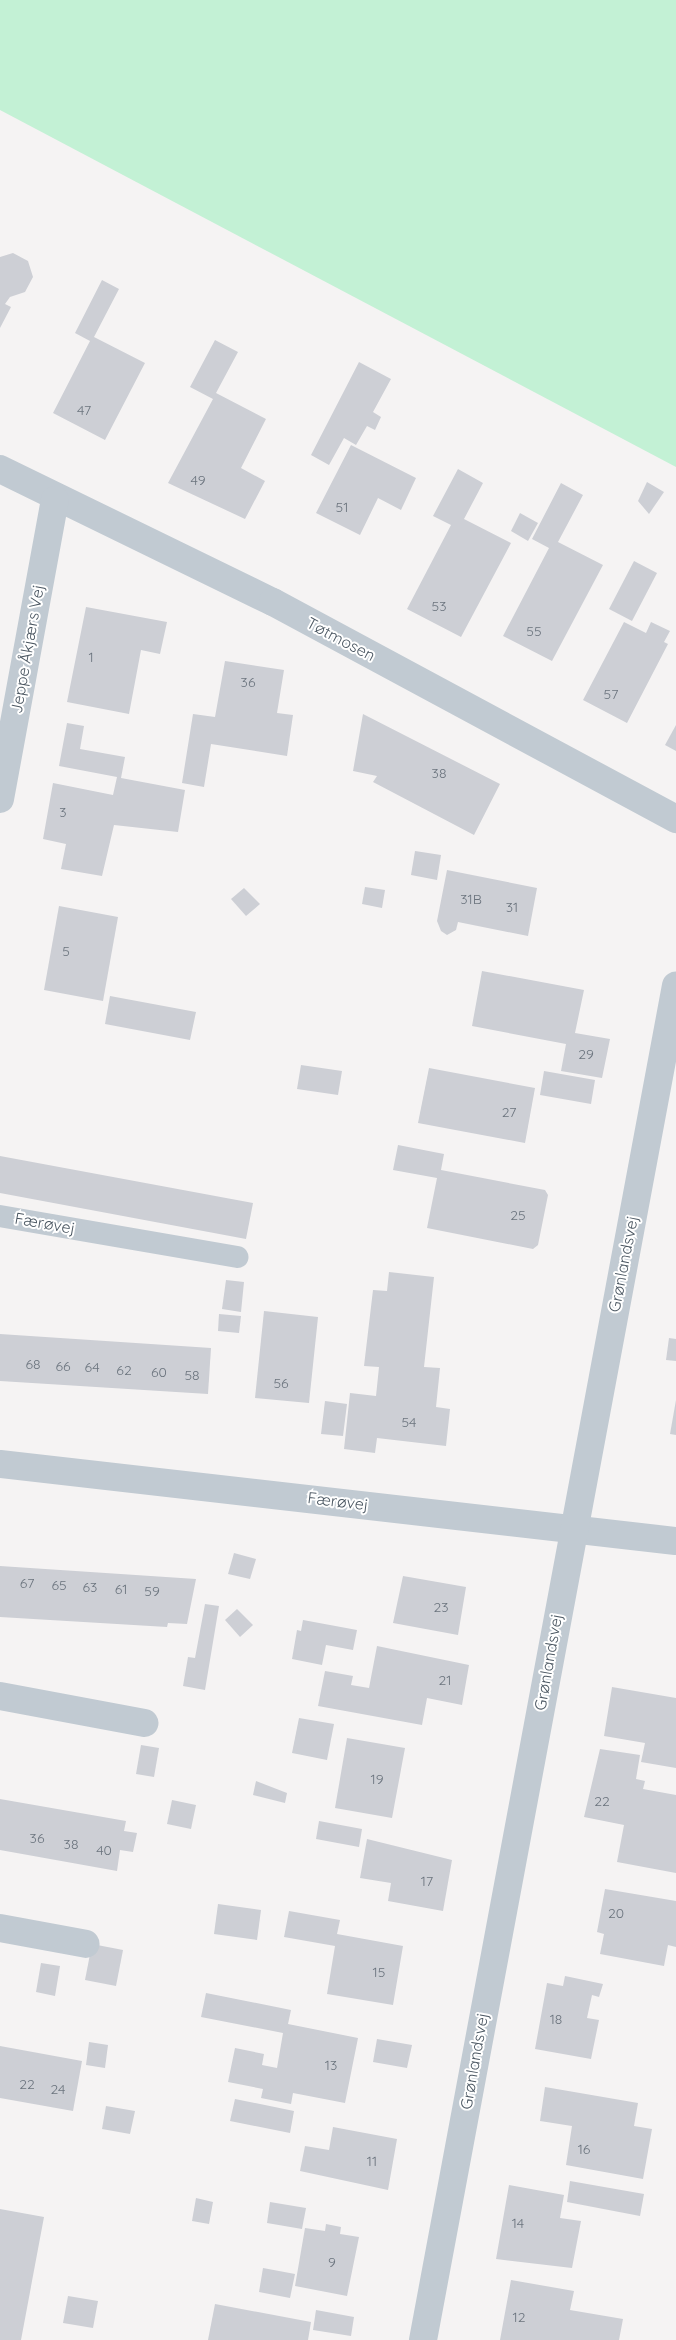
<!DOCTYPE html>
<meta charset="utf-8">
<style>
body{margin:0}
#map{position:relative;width:676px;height:2340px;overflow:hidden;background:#f5f3f3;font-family:Quicksand,sans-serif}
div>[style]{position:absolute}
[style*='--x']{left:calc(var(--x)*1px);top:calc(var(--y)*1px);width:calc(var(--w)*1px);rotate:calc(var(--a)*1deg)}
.green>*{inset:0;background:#c3f1d5}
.building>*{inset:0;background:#cdcfd5}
.lane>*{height:22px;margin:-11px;padding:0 11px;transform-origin:11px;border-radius:11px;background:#c1cad2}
.street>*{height:28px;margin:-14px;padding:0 14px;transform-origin:14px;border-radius:14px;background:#c1cad2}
span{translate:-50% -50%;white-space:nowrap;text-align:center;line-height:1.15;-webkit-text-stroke:4px #fff;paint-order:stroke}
.number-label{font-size:14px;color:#6b747e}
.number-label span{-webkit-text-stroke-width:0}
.street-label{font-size:16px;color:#4a5661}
</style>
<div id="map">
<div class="green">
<i style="clip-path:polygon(0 0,676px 0,676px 467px,0 110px)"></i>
</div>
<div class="building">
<i style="clip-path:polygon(13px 253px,28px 261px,33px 277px,25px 292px,10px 297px,5px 304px,11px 307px,0 328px,0 257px)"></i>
<i style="clip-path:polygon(102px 280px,119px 289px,94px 337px,145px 363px,105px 440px,53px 413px,90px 341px,75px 333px)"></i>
<i style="clip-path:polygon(215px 340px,238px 352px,216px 393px,266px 419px,241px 468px,265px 481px,245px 519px,168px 483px,213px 399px,190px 387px)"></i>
<i style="clip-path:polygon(359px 362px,391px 379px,373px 412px,381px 417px,375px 430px,367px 426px,356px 445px,344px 438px,329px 465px,311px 455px)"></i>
<i style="clip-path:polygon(351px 445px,416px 478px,401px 510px,378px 498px,360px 535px,316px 513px)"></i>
<i style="clip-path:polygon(458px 469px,483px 483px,464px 519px,511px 543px,461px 637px,407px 609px,451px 525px,433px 516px)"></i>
<i style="clip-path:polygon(647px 482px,664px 492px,649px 514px,638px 501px)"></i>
<i style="clip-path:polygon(561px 483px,583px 495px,558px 542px,603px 565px,552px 661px,503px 636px,549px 548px,532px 539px)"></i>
<i style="clip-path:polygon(520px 513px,538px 523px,528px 541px,511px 531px)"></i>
<i style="clip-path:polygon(634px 561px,657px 573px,632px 621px,609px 609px)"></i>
<i style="clip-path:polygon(86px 607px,167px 622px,160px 654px,141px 650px,129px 714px,67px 702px)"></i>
<i style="clip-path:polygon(624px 622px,646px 633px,651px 622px,670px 631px,664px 642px,668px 644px,627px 723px,583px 700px)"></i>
<i style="clip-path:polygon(225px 661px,284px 670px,277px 713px,293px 715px,287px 756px,211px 744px,204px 787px,182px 783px,193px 714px,215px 717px)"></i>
<i style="clip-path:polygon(363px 714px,500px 784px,474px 835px,373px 782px,377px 776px,353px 771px)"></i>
<i style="clip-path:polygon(67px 723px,84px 726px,80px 749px,125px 757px,121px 778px,185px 790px,178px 832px,114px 825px,102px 876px,61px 869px,66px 844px,43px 839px,53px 783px,113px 795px,117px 777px,59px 766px)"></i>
<i style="clip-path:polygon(676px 725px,676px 751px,665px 745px)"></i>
<i style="clip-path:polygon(415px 851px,441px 855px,437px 880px,411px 875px)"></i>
<i style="clip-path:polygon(447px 870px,537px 888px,528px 936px,458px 922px,456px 930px,447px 935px,441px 931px,437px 921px)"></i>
<i style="clip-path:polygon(365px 887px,385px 890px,382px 908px,362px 904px)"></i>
<i style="clip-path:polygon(244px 888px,260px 904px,246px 916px,231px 899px)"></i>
<i style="clip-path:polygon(59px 906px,118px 917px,103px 1001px,44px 990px)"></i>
<i style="clip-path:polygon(482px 971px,584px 990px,575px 1033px,610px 1039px,602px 1078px,561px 1071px,566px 1044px,472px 1026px)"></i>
<i style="clip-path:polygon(110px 996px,196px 1012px,190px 1040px,105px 1024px)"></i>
<i style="clip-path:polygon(301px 1065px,342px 1071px,338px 1095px,297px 1089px)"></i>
<i style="clip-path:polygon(429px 1068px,535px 1088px,525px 1143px,418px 1123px)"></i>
<i style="clip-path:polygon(544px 1071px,595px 1080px,591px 1104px,540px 1095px)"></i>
<i style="clip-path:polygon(398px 1145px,444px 1154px,441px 1170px,545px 1190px,548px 1195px,538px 1245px,533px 1249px,427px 1228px,437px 1178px,393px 1170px)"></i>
<i style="clip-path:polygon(0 1156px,253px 1203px,246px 1239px,0 1193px)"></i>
<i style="clip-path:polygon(389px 1272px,434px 1277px,424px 1367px,440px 1368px,436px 1407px,450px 1409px,446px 1446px,377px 1438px,375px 1453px,344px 1449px,350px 1393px,376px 1396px,379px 1367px,364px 1366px,373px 1290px,387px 1291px)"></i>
<i style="clip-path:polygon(226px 1280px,244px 1282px,241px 1312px,222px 1309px)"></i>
<i style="clip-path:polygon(264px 1311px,318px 1317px,309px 1403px,255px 1398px)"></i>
<i style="clip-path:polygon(219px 1314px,241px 1316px,239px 1333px,218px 1331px)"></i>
<i style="clip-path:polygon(0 1334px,211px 1348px,208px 1394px,0 1381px)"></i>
<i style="clip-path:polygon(669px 1338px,676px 1339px,676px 1361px,666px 1360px)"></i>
<i style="clip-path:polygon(676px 1400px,676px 1435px,670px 1434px)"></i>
<i style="clip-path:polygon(325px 1401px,347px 1404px,343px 1436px,321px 1434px)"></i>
<i style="clip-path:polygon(234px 1553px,256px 1559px,250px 1579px,228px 1574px)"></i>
<i style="clip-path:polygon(0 1566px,196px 1579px,187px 1624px,168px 1623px,167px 1627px,0 1617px)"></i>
<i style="clip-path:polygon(403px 1576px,466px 1587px,458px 1635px,393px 1623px)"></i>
<i style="clip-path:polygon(205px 1604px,219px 1606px,205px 1690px,183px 1686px,188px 1657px,195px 1658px)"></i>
<i style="clip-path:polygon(237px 1609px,253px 1625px,240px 1637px,225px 1620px)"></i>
<i style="clip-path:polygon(303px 1620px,357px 1630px,353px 1650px,326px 1645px,322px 1665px,292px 1659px,297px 1630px,301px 1631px)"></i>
<i style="clip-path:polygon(377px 1646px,469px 1665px,462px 1705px,427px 1698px,422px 1725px,318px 1706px,325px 1671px,353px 1676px,351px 1685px,369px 1688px)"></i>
<i style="clip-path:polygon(612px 1687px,676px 1698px,676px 1768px,641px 1762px,645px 1743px,604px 1736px)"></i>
<i style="clip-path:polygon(299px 1718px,334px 1724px,327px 1760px,292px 1753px)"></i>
<i style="clip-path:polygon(347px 1738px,405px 1748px,392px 1818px,335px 1808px)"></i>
<i style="clip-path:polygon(141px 1745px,159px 1748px,154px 1777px,136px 1774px)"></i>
<i style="clip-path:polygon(600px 1749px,640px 1755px,636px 1779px,645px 1781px,643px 1789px,676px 1795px,676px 1873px,617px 1862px,624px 1825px,584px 1817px)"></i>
<i style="clip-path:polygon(256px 1781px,287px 1793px,285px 1803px,253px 1795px)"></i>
<i style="clip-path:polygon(0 1799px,126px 1821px,124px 1831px,137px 1833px,133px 1852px,120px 1850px,117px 1871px,0 1850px)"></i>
<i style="clip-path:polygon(172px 1800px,196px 1805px,191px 1829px,167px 1824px)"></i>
<i style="clip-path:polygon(319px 1821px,362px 1829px,359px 1847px,316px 1839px)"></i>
<i style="clip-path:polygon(367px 1839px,452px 1860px,443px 1911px,388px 1901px,391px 1883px,360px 1878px)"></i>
<i style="clip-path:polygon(605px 1889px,676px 1901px,676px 1947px,668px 1945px,664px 1966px,600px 1954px,604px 1934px,597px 1932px)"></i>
<i style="clip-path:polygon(218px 1904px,261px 1910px,257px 1940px,214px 1934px)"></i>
<i style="clip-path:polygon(289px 1911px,340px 1920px,337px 1934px,403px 1946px,393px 2005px,327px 1994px,335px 1946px,284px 1937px)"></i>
<i style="clip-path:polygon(92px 1944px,123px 1950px,116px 1986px,85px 1980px)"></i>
<i style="clip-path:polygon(41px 1963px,60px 1966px,55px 1996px,36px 1992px)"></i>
<i style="clip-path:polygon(565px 1976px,603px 1984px,599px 1997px,592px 1995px,587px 2018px,599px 2020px,591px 2059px,535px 2049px,547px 1983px,563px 1986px)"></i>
<i style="clip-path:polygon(206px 1993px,291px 2010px,288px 2024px,358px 2038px,345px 2103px,293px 2093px,291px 2104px,261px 2098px,263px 2089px,228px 2082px,235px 2048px,264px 2054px,262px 2065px,277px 2068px,283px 2033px,201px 2017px)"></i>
<i style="clip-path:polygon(377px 2039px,412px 2045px,407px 2068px,373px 2062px)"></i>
<i style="clip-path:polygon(89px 2042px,108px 2045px,105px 2068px,86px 2065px)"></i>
<i style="clip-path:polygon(0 2046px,82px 2061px,73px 2111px,0 2098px)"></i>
<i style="clip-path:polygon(545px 2087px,638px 2103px,634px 2126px,652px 2129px,643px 2179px,566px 2165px,572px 2126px,540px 2121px)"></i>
<i style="clip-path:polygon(235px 2099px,294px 2111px,290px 2133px,230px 2121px)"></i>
<i style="clip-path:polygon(106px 2106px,135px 2111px,130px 2134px,102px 2129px)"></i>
<i style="clip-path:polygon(333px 2127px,397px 2139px,388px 2190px,300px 2171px,305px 2146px,329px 2150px)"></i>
<i style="clip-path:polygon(570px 2181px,644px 2194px,640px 2216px,567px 2202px)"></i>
<i style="clip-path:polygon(509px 2185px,564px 2195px,560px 2218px,581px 2221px,572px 2268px,496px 2259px)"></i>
<i style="clip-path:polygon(196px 2198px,213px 2202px,209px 2224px,192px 2221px)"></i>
<i style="clip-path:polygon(270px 2202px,306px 2208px,302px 2229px,267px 2223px)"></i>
<i style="clip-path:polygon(0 2209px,44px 2217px,21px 2340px,0 2340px)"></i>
<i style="clip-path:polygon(326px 2224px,341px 2227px,340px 2234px,359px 2237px,347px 2296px,295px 2286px,305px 2228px,325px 2231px)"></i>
<i style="clip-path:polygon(263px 2268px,295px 2274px,290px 2298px,259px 2292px)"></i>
<i style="clip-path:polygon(511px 2280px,574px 2291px,570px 2310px,623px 2319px,619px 2340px,500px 2340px)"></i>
<i style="clip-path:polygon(68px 2296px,98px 2301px,93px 2328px,63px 2323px)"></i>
<i style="clip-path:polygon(215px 2304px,311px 2322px,308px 2340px,208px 2340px)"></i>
<i style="clip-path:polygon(316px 2310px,354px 2317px,351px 2336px,313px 2330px)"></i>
</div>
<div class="lane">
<i style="--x:0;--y:1216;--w:241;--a:9.8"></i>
</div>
<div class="street">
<i style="--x:0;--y:469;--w:304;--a:26"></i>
<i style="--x:273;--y:602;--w:458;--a:28.3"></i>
<i style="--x:0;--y:799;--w:304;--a:-79.6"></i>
<i style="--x:0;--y:1464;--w:680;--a:6.5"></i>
<i style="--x:0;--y:1696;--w:147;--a:10.6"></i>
<i style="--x:0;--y:1928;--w:87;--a:10.5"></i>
<i style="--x:423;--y:2340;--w:1378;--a:-79.42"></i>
</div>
<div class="number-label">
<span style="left:84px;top:410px">47</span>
<span style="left:198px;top:480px">49</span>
<span style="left:342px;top:507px">51</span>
<span style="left:439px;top:606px">53</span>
<span style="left:534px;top:631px">55</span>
<span style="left:91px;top:657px">1</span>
<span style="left:248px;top:682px">36</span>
<span style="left:611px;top:694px">57</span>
<span style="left:439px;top:773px">38</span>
<span style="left:63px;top:812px">3</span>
<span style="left:471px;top:899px">31B</span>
<span style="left:512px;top:907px">31</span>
<span style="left:66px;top:951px">5</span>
<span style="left:586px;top:1054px">29</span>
<span style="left:509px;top:1112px">27</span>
<span style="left:518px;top:1215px">25</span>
<span style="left:33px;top:1364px">68</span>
<span style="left:63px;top:1366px">66</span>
<span style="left:92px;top:1367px">64</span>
<span style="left:124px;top:1370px">62</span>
<span style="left:159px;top:1372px">60</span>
<span style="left:192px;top:1375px">58</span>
<span style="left:281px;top:1383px">56</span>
<span style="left:409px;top:1422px">54</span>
<span style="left:27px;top:1583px">67</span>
<span style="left:59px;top:1585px">65</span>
<span style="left:90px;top:1587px">63</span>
<span style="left:121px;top:1589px">61</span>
<span style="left:152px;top:1591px">59</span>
<span style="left:441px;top:1607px">23</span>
<span style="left:445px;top:1680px">21</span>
<span style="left:377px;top:1779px">19</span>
<span style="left:602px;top:1801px">22</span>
<span style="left:37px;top:1838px">36</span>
<span style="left:71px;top:1844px">38</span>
<span style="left:104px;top:1850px">40</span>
<span style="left:427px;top:1881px">17</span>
<span style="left:616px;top:1913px">20</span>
<span style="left:379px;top:1972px">15</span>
<span style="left:556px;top:2019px">18</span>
<span style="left:331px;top:2065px">13</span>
<span style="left:27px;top:2084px">22</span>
<span style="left:58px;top:2089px">24</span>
<span style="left:584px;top:2149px">16</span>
<span style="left:372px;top:2161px">11</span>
<span style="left:518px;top:2223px">14</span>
<span style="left:332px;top:2262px">9</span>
<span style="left:519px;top:2317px">12</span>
</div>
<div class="street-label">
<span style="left:341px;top:639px;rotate:28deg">Tøtmosen</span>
<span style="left:27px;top:649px;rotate:-80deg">Jeppe Åkjærs Vej</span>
<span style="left:45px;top:1223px;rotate:10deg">Færøvej</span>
<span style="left:623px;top:1264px;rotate:-79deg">Grønlandsvej</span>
<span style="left:338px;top:1501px;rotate:7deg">Færøvej</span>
<span style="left:548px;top:1662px;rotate:-80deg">Grønlandsvej</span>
<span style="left:474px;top:2061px;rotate:-80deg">Grønlandsvej</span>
</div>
</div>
